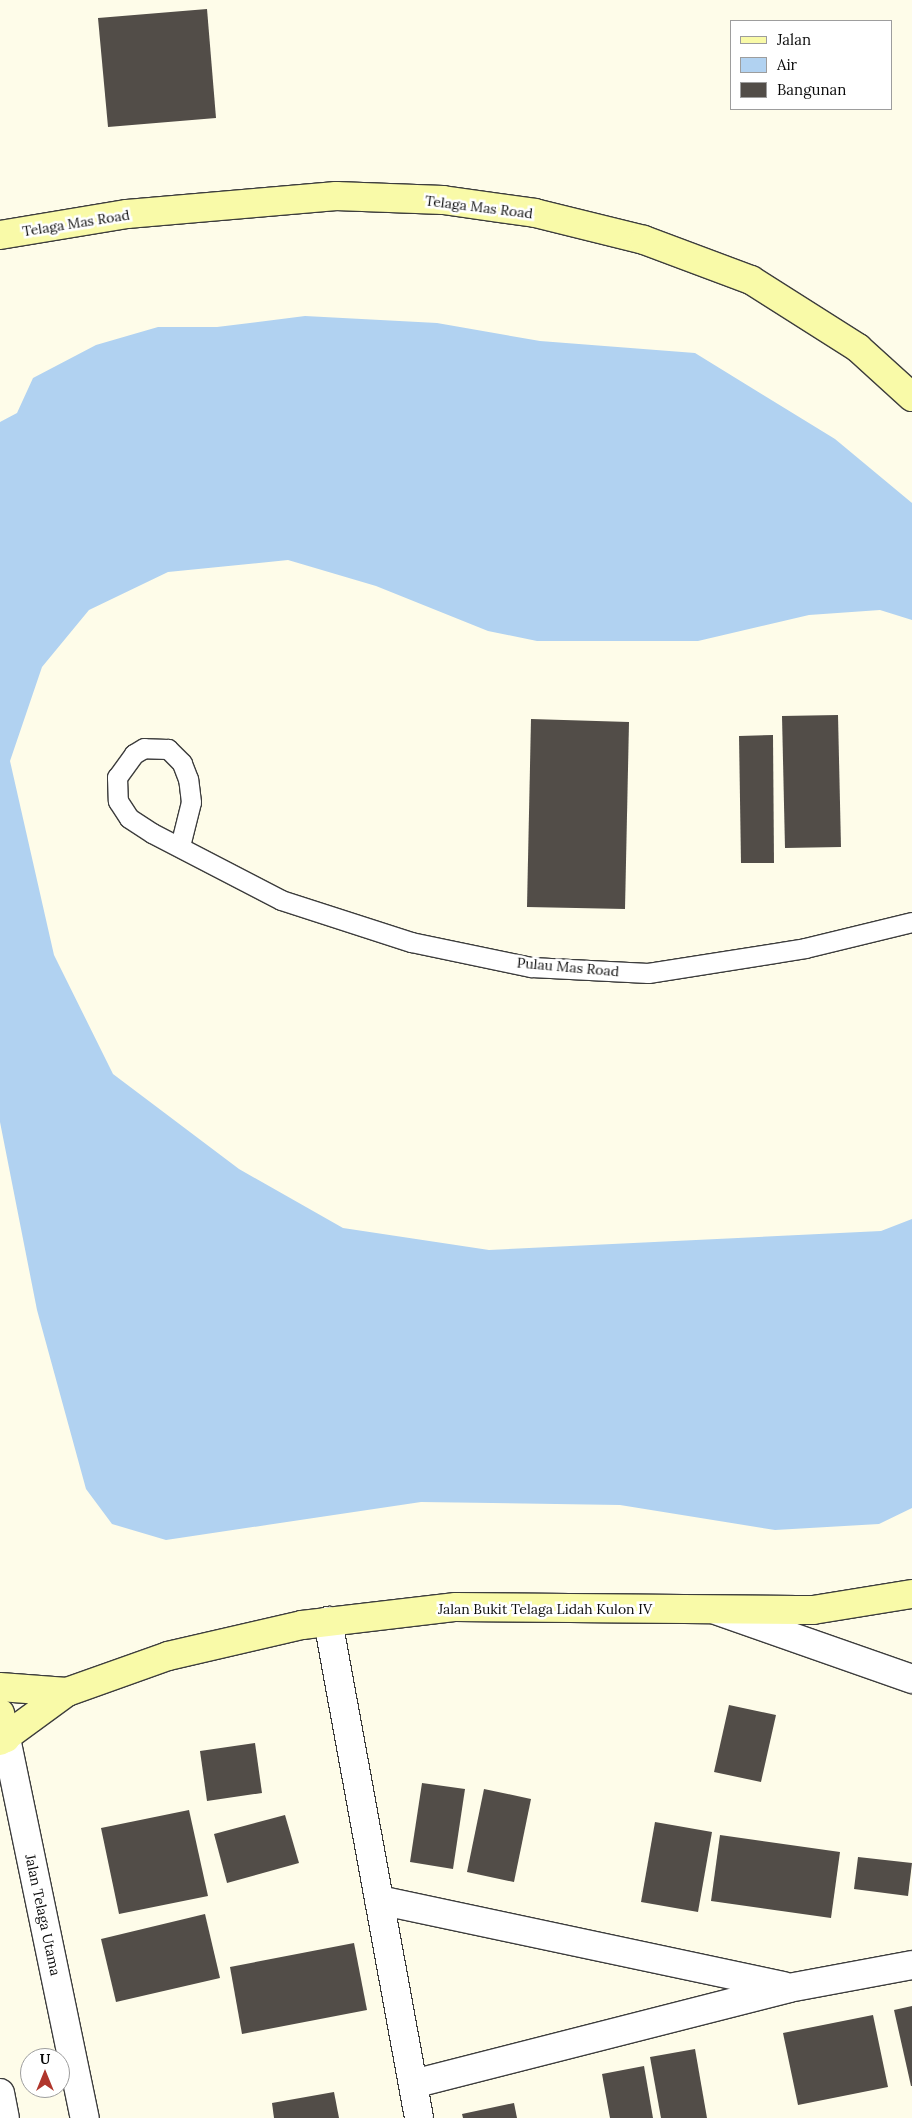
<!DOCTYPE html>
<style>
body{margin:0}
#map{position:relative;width:912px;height:2118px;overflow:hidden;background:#fefce9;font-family:Lora,serif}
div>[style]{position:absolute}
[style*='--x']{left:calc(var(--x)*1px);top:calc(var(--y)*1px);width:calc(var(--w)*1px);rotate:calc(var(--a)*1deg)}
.water>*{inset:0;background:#b1d2f1}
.building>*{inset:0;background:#524d48}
.roads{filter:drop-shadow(1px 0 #3d3d3d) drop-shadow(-1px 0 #3d3d3d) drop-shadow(0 1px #3d3d3d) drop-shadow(0 -1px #3d3d3d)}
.lane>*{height:19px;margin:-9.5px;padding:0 9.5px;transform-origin:9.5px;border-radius:9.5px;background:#fff}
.street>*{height:28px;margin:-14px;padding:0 14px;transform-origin:14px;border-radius:14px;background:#fff}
.secondary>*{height:28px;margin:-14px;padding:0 14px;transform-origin:14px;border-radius:14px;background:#f9faa8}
span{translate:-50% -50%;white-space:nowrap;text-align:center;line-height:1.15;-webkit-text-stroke:5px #fff;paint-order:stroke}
.street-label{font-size:14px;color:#0a0a0a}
.legend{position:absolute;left:730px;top:20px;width:162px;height:90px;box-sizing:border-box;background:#fff;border:1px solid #9d9d9d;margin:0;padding:6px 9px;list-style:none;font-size:15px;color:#0a0a0a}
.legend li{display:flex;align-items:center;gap:10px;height:25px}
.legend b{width:25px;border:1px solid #9d9d9d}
.north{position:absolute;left:20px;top:2048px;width:50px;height:50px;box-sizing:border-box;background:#fff;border:1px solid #9d9d9d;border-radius:50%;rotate:0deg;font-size:14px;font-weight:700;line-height:20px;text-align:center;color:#0a0a0a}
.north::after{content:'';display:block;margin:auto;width:18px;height:22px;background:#b0362c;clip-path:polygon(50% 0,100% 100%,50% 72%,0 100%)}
</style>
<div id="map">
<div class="water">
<i style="clip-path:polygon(305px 316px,437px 323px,540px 341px,695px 353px,835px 439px,912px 503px,912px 620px,880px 610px,809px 615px,698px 641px,537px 641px,488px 631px,376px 586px,288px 560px,168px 572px,89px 610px,42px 667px,10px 761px,54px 955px,113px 1074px,239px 1169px,343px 1228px,489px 1250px,881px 1231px,912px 1219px,912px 1508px,879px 1524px,775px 1530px,620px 1505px,421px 1502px,166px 1540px,112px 1524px,86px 1489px,37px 1310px,0 1122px,0 422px,17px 413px,33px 378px,96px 345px,158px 327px,217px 327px)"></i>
</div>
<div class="building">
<i style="clip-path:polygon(207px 9px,216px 118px,108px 127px,98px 18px)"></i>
<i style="clip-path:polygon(838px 715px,841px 847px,785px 848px,782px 716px)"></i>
<i style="clip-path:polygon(531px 719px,629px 722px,625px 909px,527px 907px)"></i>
<i style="clip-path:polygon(773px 735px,774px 863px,741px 863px,739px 736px)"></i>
<i style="clip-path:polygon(729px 1705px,776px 1715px,761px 1782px,714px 1772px)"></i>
<i style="clip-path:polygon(255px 1743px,262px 1793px,207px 1801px,200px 1751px)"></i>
<i style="clip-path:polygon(422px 1783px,465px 1789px,453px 1869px,410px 1862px)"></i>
<i style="clip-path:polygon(484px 1789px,531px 1799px,514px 1882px,467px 1872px)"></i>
<i style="clip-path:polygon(189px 1810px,208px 1896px,119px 1914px,101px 1828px)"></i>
<i style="clip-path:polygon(285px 1815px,299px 1863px,227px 1883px,214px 1834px)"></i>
<i style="clip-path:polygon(655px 1822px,712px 1832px,698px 1912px,641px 1902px)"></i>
<i style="clip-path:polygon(720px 1835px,840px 1852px,831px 1918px,711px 1901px)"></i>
<i style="clip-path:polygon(858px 1857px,912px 1863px,908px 1896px,854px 1889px)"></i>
<i style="clip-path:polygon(205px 1914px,220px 1978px,116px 2002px,101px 1939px)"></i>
<i style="clip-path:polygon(354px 1943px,367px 2010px,242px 2034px,230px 1967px)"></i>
<i style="clip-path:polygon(912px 2006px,912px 2086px,911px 2086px,894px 2010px)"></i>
<i style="clip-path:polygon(873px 2015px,888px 2087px,798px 2105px,783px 2033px)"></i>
<i style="clip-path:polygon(695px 2049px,707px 2118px,661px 2118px,650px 2057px)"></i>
<i style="clip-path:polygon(644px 2066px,653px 2118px,610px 2118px,602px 2074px)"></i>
<i style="clip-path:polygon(334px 2092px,339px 2118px,274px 2118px,272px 2103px)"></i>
<i style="clip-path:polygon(514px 2103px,517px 2118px,463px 2118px,462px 2114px)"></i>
</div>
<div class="roads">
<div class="lane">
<i style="--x:180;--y:846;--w:45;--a:-76"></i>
<i style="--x:191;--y:802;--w:23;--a:-97"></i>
<i style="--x:188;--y:779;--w:17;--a:-111"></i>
<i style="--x:182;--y:763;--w:20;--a:-135"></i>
<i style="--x:168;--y:749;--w:24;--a:-178"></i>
<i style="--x:144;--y:748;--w:12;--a:149"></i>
<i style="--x:134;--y:754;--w:29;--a:126"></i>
<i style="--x:117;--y:777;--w:24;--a:88"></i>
<i style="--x:118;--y:801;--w:20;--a:57"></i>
<i style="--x:129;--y:818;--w:27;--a:33"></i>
<i style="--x:152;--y:833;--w:145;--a:27.4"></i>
<i style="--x:281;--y:900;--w:137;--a:17.9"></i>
<i style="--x:411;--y:942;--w:123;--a:11.8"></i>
<i style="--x:531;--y:967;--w:117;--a:2.9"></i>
<i style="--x:648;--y:973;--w:159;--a:-9"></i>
<i style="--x:805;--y:948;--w:110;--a:-13.7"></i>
</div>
<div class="street">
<i style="--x:718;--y:1611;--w:206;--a:19.3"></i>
<i style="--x:328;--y:1621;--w:505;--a:79.62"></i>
<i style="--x:6;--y:1738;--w:388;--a:78.3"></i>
<i style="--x:379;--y:1900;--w:413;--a:12"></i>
<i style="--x:413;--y:2084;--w:388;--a:-14.3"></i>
<i style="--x:789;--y:1988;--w:125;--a:-10.6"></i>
<i style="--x:0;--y:2093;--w:25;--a:79"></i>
</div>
<div class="secondary">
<i style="--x:0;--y:235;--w:129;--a:-9.4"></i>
<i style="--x:127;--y:214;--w:210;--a:-4.9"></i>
<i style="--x:336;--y:196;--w:107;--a:2.1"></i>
<i style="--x:443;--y:200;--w:93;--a:8"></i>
<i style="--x:535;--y:213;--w:112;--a:13.9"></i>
<i style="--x:644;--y:240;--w:114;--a:20.5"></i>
<i style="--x:751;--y:280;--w:127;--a:32.4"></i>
<i style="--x:858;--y:348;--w:73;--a:42.2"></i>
<i style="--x:0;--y:1687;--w:67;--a:4.3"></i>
<i style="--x:0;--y:1713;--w:26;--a:77"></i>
<i style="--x:0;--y:1741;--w:83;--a:-36.2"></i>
<i style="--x:67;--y:1692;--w:107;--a:-19.6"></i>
<i style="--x:168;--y:1656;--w:138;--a:-13"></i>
<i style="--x:302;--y:1625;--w:155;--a:-6.7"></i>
<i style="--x:456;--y:1607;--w:357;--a:0.5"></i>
<i style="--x:813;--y:1610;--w:100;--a:-9.2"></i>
</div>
</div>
<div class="street-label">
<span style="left:479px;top:207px;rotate:7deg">Telaga Mas Road</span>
<span style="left:76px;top:223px;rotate:-9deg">Telaga Mas Road</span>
<span style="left:568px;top:967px;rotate:5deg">Pulau Mas Road</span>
<span style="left:545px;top:1609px">Jalan Bukit Telaga Lidah Kulon IV</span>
<span style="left:43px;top:1915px;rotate:78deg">Jalan Telaga Utama</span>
</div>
<ul class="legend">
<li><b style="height:6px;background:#f9faa8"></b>Jalan</li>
<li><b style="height:14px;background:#b1d2f1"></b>Air</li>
<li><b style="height:14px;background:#524d48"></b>Bangunan</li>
</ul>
<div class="north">U</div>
</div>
